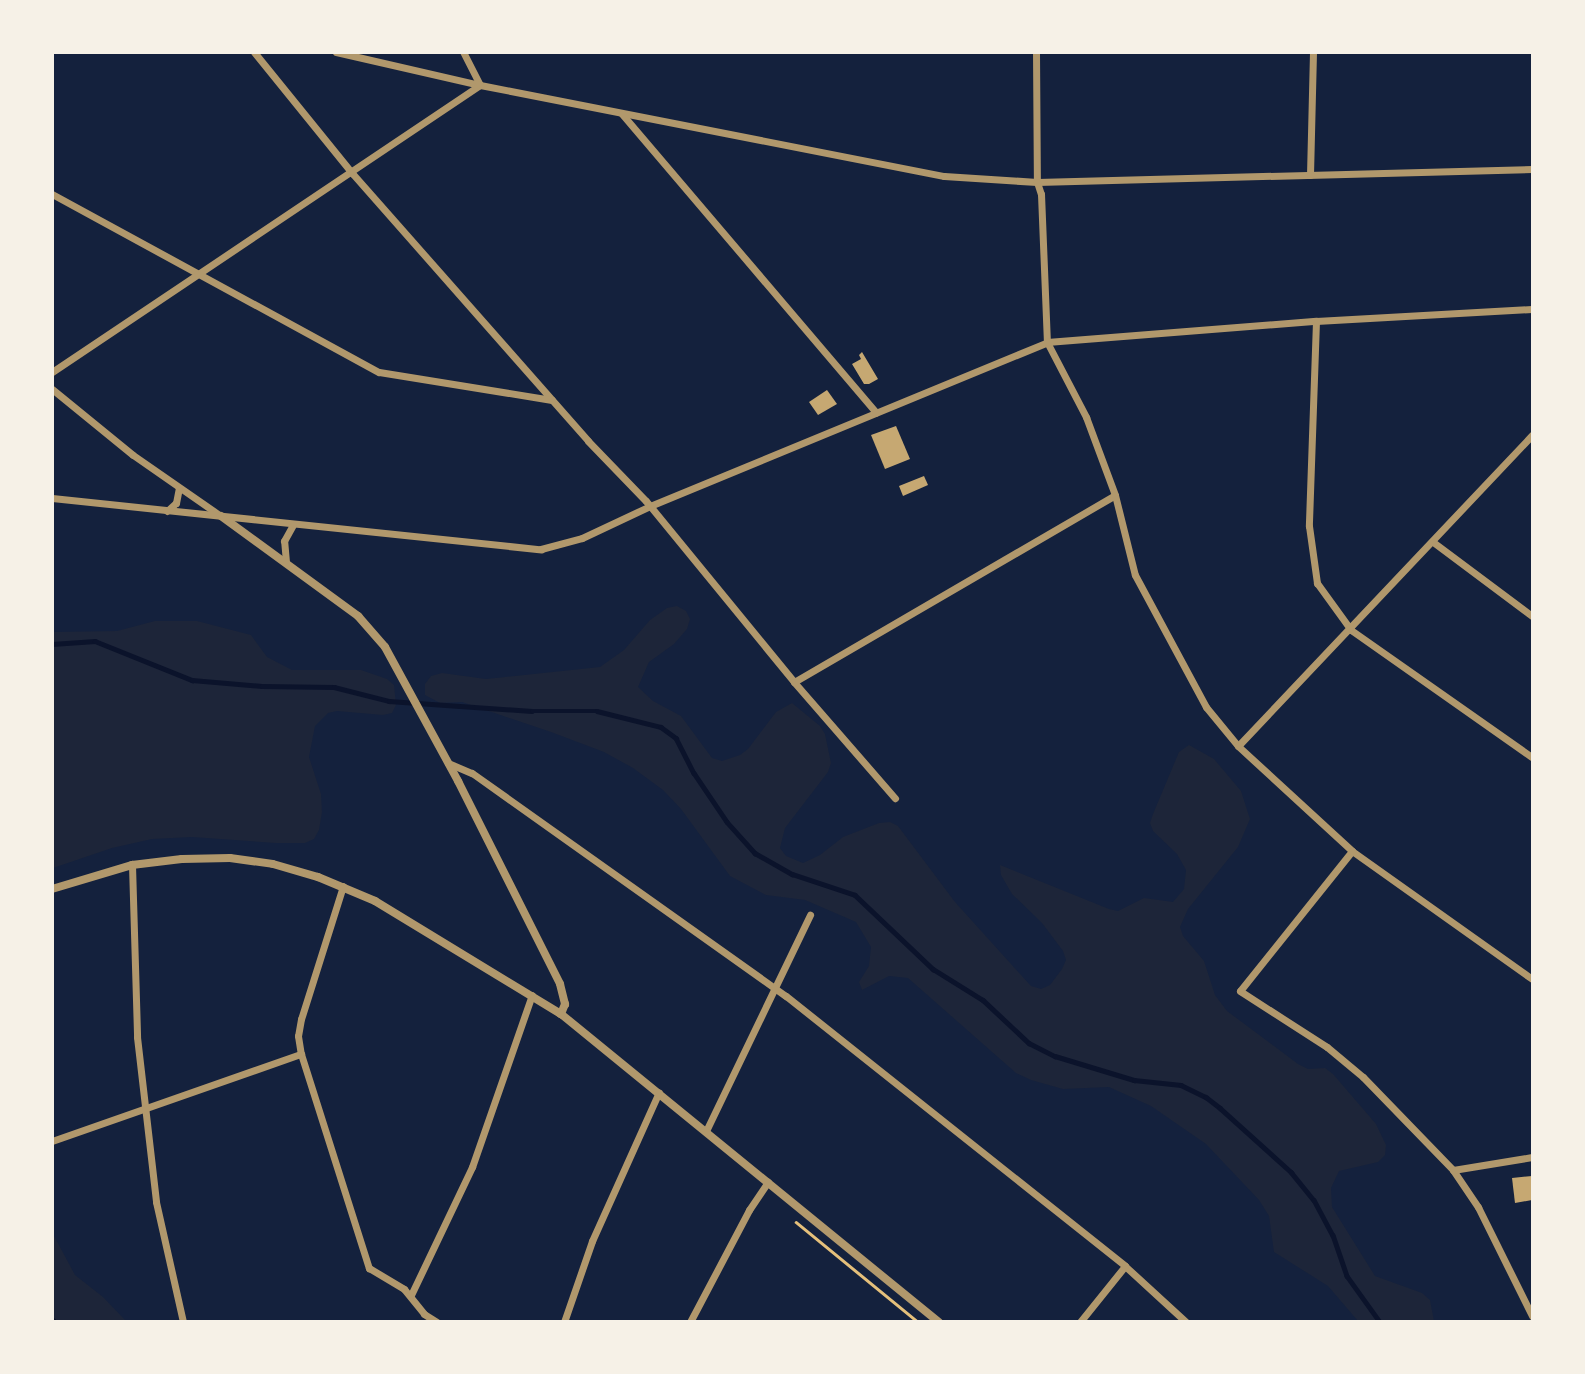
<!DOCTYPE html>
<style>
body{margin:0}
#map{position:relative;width:1585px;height:1374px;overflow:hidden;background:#14213d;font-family:Lora,serif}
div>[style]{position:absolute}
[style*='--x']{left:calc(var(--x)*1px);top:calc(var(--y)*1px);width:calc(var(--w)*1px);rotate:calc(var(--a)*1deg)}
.green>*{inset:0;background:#1d2539}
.stream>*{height:4.5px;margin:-2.25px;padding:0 2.25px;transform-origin:2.25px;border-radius:2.25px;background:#0b132b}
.building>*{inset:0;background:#c6a872}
.path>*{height:2.5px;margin:-1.25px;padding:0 1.25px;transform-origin:1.25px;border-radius:1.25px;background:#e5c07b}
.minor>*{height:7px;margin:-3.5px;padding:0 3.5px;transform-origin:3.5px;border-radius:3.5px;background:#b1986c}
.tertiary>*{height:8px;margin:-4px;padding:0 4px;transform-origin:4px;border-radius:4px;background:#b1986c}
span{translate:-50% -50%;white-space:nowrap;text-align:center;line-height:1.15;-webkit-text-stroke:7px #f6f1e7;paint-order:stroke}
.frame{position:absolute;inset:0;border:54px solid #f6f1e7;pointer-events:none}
</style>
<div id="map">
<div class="green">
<i style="clip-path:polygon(677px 606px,686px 611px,690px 619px,687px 629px,674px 644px,649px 662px,638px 687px,653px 701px,681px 716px,712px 758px,722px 761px,740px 755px,748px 749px,776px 712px,792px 703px,820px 726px,825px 734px,831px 763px,828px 772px,785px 828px,780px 848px,786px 856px,803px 863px,820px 855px,843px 837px,879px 823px,890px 822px,898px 826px,955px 902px,1031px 986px,1041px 989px,1050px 985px,1062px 969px,1066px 960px,1063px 951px,1042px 923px,1012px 894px,1001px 875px,1000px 865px,1109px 909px,1118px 911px,1144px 898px,1173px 902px,1184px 889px,1186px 870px,1177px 854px,1153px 831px,1150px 823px,1153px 814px,1179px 752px,1189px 745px,1214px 759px,1241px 791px,1250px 819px,1238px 847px,1188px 909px,1180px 927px,1183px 936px,1204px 961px,1215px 995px,1227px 1011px,1298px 1064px,1308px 1069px,1325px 1068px,1333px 1074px,1376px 1124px,1386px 1145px,1385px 1155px,1378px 1162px,1339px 1171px,1331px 1188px,1332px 1207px,1375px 1276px,1422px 1293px,1430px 1300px,1434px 1321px,1358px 1321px,1328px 1286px,1274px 1252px,1269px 1216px,1259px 1200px,1206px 1144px,1151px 1106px,1109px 1087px,1063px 1089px,1031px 1080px,1016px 1073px,908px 978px,889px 976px,862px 990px,859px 982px,869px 966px,871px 947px,856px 922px,805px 900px,766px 895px,730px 876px,681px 809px,663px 790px,633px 768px,604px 752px,551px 732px,462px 702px,440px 703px,425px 695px,425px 684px,431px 676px,442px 673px,486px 679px,600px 667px,624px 650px,650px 620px,667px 608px)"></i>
<i style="clip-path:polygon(155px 621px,197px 621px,251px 635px,267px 657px,292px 670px,361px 670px,387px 679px,394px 685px,396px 705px,392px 713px,383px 715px,337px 711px,328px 713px,315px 726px,309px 757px,321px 794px,322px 812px,319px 830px,314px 839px,305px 843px,276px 843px,192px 837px,152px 839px,112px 848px,53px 868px,53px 632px,117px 631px)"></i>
<i style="clip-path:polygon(53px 1234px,75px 1275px,103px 1297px,126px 1321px,53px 1321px)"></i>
</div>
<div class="stream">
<i style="--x:52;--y:644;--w:43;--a:-4"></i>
<i style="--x:95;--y:641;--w:105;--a:21.9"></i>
<i style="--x:192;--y:680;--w:70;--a:4.9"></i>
<i style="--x:262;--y:686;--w:72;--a:0.8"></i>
<i style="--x:334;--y:687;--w:57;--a:14.3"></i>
<i style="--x:389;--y:701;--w:143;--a:4"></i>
<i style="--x:532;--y:711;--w:65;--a:0"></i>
<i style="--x:597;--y:711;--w:66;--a:14"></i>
<i style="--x:661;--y:727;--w:19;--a:36"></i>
<i style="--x:676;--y:738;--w:39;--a:63"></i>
<i style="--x:694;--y:773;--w:59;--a:56"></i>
<i style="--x:727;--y:822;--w:42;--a:47.9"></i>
<i style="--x:755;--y:853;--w:43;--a:29.6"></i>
<i style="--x:792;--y:874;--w:66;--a:18.4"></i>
<i style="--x:855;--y:895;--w:108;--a:43.5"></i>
<i style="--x:933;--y:969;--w:59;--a:31.8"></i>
<i style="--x:983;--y:1000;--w:63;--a:43.1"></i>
<i style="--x:1029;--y:1043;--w:29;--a:27"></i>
<i style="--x:1055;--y:1056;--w:83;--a:16.9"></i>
<i style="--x:1134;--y:1080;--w:47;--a:6.1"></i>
<i style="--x:1181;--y:1085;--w:28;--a:26"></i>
<i style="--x:1206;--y:1097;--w:18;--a:38"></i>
<i style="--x:1220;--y:1108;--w:96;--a:42"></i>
<i style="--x:1291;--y:1172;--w:36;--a:51"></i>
<i style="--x:1314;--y:1200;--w:40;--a:62"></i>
<i style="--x:1333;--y:1235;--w:43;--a:71.1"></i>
<i style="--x:1347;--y:1276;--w:57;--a:54.3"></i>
<i style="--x:52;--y:1319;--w:4;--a:45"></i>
</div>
<div class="building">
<i style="clip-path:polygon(862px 352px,878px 379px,869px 384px,864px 384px,852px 364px,861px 359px,859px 355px)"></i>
<i style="clip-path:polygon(827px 390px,837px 404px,818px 415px,809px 402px)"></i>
<i style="clip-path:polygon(896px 426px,910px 459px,885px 469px,871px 435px)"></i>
<i style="clip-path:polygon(924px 476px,928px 485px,903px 496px,899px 486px)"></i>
<i style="clip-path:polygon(1532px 1176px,1532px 1200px,1515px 1203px,1512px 1178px)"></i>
</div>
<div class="path">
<i style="--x:796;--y:1222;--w:158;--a:39.3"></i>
</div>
<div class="minor">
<i style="--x:254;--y:52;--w:156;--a:51"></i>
<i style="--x:352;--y:173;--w:357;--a:48.6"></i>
<i style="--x:588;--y:441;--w:83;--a:46"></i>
<i style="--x:646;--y:501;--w:234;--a:50.7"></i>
<i style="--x:794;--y:682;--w:154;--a:49"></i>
<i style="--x:336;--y:52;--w:148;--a:12.9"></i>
<i style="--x:480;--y:85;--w:473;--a:11.1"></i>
<i style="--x:944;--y:176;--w:93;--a:3.7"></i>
<i style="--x:1037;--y:182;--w:495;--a:-1.5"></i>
<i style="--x:1036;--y:52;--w:130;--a:89.6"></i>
<i style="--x:1037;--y:182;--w:13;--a:72"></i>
<i style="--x:1041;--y:194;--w:148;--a:87.7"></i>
<i style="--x:1047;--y:342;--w:85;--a:62.5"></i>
<i style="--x:1086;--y:417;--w:83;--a:69.6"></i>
<i style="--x:1115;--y:495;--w:82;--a:76"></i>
<i style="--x:1135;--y:575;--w:150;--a:61.7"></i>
<i style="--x:1206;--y:707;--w:50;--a:50.6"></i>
<i style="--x:1238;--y:746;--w:155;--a:42.6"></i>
<i style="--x:1352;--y:851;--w:221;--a:35.4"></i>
<i style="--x:622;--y:114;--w:392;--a:49.6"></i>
<i style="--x:1310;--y:175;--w:123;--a:-88.6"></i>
<i style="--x:52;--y:194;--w:372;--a:28.6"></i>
<i style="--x:379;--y:372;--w:175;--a:9.2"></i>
<i style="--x:1316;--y:321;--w:205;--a:92"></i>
<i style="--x:1309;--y:526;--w:58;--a:82"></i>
<i style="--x:1317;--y:583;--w:58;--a:54.1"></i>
<i style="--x:1351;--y:630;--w:221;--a:35.1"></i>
<i style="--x:52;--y:372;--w:515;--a:-33.84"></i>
<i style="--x:480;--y:85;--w:37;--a:-117"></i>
<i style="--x:52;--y:389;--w:104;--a:39.2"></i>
<i style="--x:133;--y:455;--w:103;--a:34.8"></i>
<i style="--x:52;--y:498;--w:492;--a:6"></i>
<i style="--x:541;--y:549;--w:42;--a:-15"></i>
<i style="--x:582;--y:538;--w:75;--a:-25.2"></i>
<i style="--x:650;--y:506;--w:430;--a:-22.4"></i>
<i style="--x:1047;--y:342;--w:270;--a:-4.5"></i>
<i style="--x:1316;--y:321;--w:216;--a:-3.2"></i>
<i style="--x:167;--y:511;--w:12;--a:-42"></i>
<i style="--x:176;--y:503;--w:15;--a:-79"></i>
<i style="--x:1433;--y:542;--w:124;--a:36.8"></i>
<i style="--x:286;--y:562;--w:21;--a:-95"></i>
<i style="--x:284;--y:541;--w:18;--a:-61"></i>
<i style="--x:794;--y:682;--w:371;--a:-30.2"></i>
<i style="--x:1238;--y:746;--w:428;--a:-46.6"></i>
<i style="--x:448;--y:763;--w:26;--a:23"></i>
<i style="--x:472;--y:773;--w:385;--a:35.4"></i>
<i style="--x:786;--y:996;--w:433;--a:38.5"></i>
<i style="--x:1125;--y:1266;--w:83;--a:42.6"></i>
<i style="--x:1352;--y:851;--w:179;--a:128.7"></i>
<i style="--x:1240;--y:991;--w:103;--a:32.8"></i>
<i style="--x:1327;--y:1047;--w:47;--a:39.8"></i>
<i style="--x:1363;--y:1077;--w:129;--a:45.9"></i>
<i style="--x:1453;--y:1170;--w:45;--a:56"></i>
<i style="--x:1478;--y:1207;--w:122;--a:63.6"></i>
<i style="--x:132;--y:865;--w:172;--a:88.3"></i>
<i style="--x:137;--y:1037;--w:166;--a:83.4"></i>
<i style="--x:156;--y:1202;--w:123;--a:77.3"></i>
<i style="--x:343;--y:886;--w:139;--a:107.5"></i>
<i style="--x:301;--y:1019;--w:17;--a:100"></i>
<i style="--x:298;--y:1036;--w:18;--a:81"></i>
<i style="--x:301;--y:1054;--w:225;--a:72.4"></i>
<i style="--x:369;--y:1268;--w:41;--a:31"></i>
<i style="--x:404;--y:1289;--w:32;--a:51"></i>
<i style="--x:424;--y:1314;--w:15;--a:32"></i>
<i style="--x:706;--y:1131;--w:240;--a:-64.3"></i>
<i style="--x:52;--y:1141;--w:264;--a:-19.3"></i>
<i style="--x:1453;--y:1170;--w:80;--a:-9.3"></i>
<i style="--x:411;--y:1295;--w:142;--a:-64.5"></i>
<i style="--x:472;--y:1167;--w:182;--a:-70.8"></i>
<i style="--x:564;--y:1322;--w:86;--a:-70.9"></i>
<i style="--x:592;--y:1241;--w:163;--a:-65.8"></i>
<i style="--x:690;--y:1322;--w:127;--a:-62.2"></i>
<i style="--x:749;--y:1210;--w:34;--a:-56"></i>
<i style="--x:1080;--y:1322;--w:72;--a:-51.2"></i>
</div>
<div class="tertiary">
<i style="--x:221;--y:516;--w:170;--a:36.1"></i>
<i style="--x:358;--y:616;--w:41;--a:48.9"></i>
<i style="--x:385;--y:647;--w:153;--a:61.4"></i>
<i style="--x:458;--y:781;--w:227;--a:63.3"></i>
<i style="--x:560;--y:984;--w:21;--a:76"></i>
<i style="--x:565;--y:1004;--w:11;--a:112"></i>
<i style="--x:52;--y:889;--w:84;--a:-16.7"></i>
<i style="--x:132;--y:865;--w:50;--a:-6.8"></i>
<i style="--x:182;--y:859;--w:48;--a:-1.2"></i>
<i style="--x:230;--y:858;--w:43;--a:7.9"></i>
<i style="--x:273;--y:864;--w:47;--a:16.1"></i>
<i style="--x:318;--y:877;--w:62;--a:22.8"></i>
<i style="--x:375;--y:901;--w:218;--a:31.3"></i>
<i style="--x:561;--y:1014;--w:488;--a:39.2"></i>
</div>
<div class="frame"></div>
</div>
